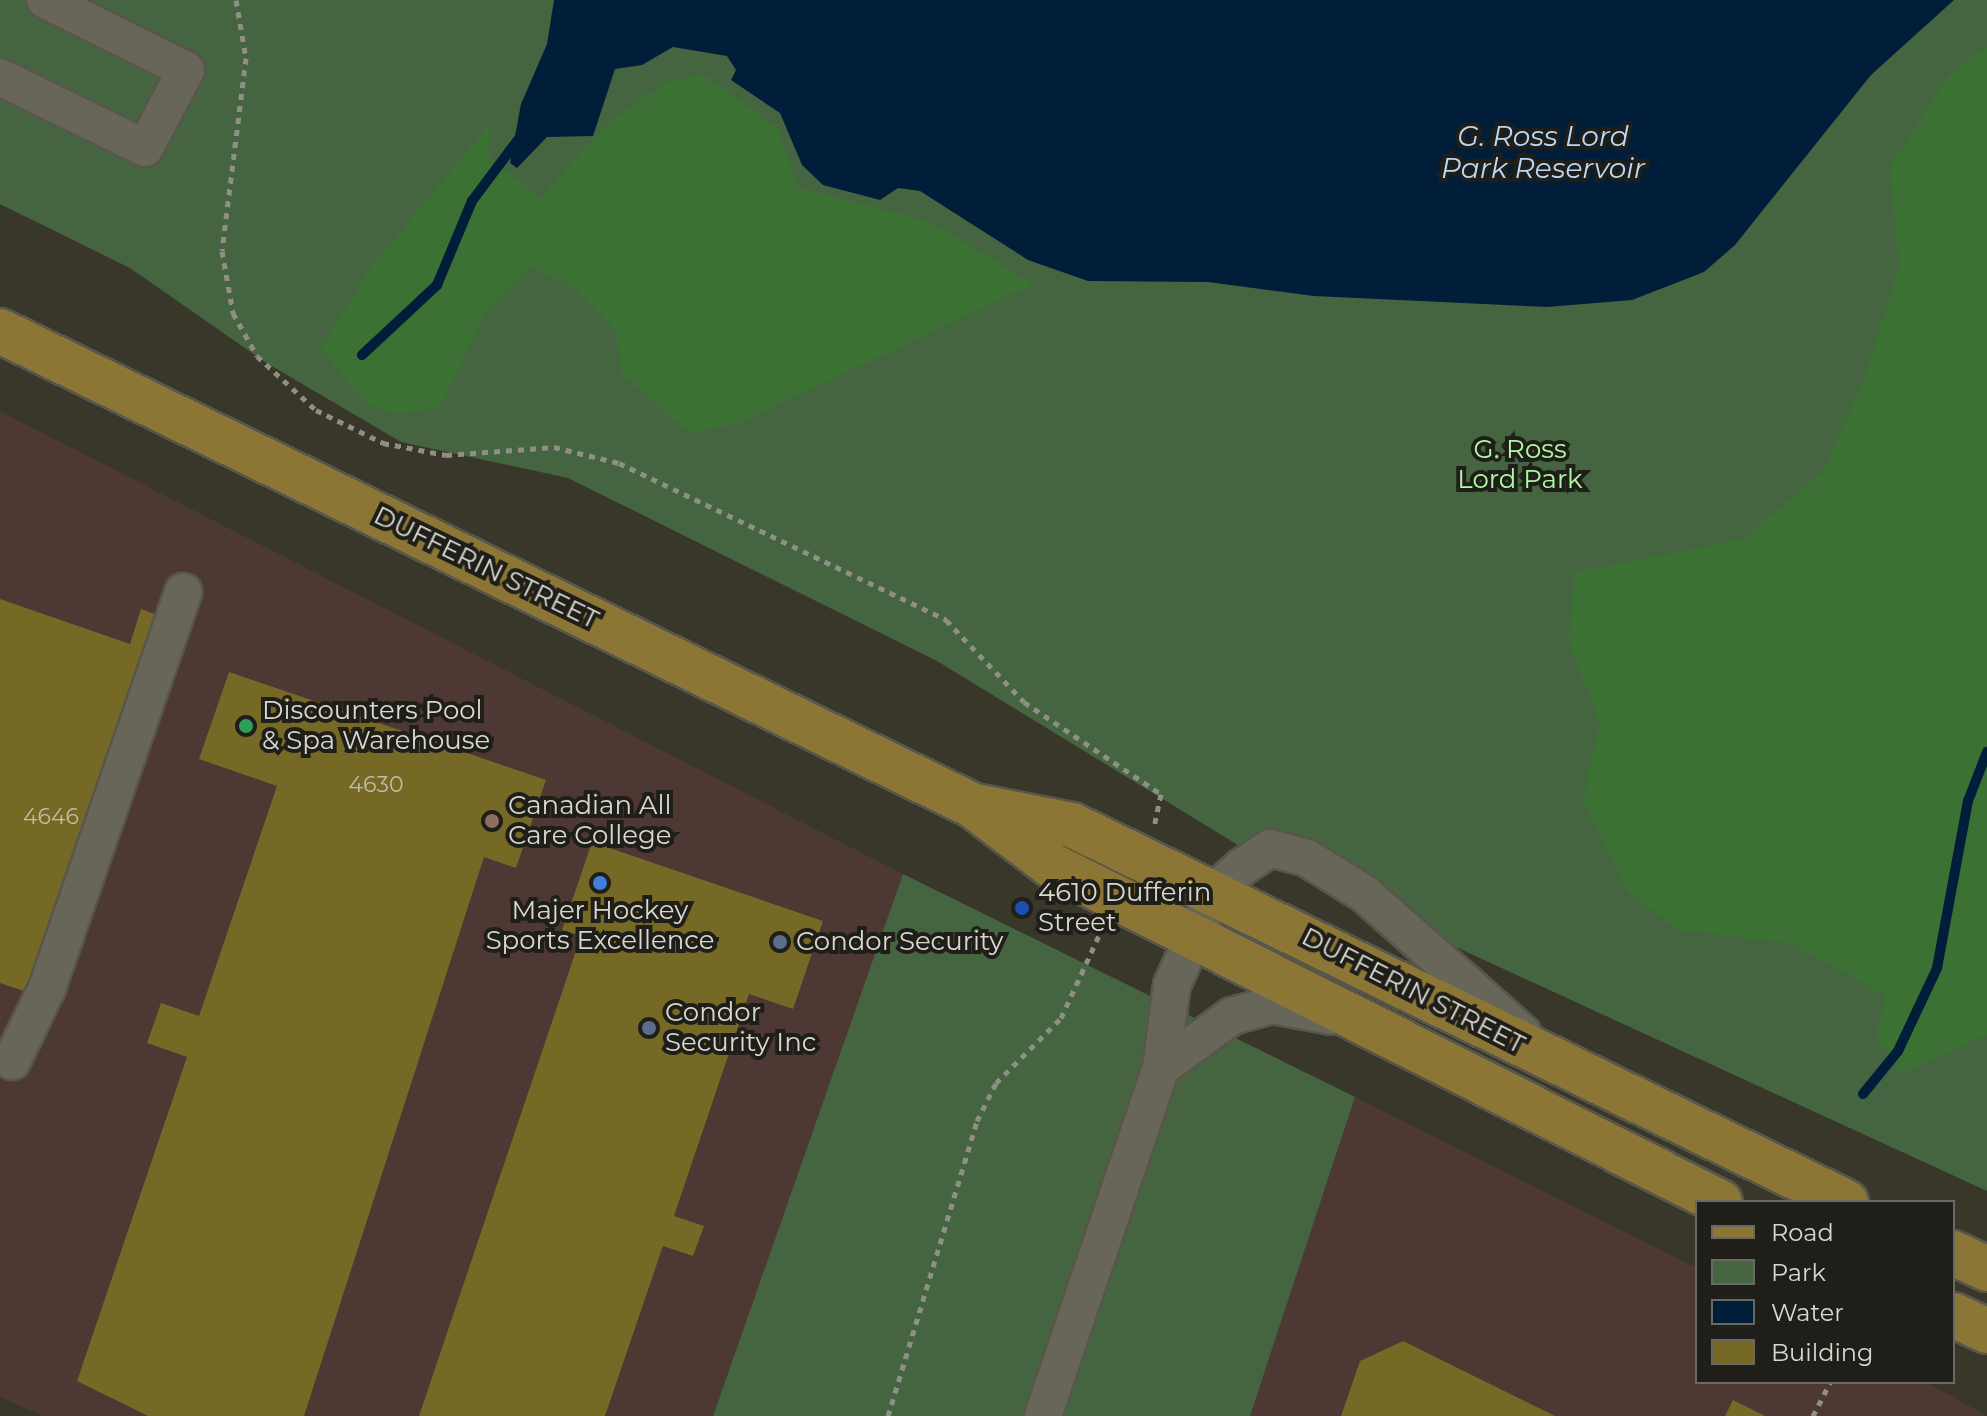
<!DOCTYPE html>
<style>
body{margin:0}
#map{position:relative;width:1987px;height:1416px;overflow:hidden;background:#39372a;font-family:Montserrat,sans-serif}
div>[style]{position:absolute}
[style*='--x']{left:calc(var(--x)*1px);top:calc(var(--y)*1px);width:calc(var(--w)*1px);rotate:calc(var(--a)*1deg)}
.industrial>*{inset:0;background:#4d3834}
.green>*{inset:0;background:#456541}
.forest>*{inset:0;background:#3b7234}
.water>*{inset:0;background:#001d39}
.stream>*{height:10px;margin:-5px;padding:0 5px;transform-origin:5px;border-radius:5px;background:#001d39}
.building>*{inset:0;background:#766926}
.path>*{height:5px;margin-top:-2.5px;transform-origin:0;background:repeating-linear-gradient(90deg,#908f84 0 6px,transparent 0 12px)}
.roads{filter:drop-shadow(2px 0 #58564b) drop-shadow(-2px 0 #58564b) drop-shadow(0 2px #58564b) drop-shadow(0 -2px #58564b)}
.minor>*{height:36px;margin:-18px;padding:0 18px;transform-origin:18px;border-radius:18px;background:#686658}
.major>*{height:44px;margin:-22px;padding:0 22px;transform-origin:22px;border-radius:22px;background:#8b7636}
.dots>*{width:22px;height:22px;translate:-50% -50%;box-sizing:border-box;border:4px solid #1f1e18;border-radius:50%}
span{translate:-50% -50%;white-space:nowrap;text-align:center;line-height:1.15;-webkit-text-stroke:8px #1f1e18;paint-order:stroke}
.number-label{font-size:22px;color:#c0bca6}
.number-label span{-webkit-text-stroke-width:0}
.park-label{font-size:26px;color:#acfaa1}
.street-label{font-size:26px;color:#d9d8d0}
.poi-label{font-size:26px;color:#d9d8d0}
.left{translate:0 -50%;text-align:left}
.water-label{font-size:28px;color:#b8d9f8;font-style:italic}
.legend{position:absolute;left:1695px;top:1200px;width:260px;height:184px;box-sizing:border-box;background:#1f1e18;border:2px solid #696862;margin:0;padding:10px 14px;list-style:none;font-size:24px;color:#d9d8d0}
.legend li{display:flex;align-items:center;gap:16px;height:40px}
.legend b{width:40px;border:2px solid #696862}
</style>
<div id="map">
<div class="industrial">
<i style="clip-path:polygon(0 411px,903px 874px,713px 1416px,43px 1416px,0 1397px)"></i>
<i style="clip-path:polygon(1355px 1097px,1697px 1268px,1697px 1382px,1926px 1382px,1987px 1416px,1250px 1416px)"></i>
</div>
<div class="green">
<i style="clip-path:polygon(0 0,1987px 0,1987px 1191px,1251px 853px,937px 661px,568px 478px,401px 442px,265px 362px,130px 268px,0 204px)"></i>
<i style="clip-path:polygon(903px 874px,1355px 1097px,1250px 1416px,713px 1416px)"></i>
</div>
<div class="forest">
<i style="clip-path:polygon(1987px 46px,1987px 1035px,1901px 1074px,1876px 1037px,1886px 996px,1791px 943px,1678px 930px,1627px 891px,1583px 801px,1600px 723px,1569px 641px,1575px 572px,1744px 539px,1822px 473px,1860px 390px,1899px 269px,1890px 168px,1947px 77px)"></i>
<i style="clip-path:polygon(703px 74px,777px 128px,799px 188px,929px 221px,1033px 284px,739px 423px,690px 433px,622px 375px,616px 330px,571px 285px,531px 267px,486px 312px,440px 407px,401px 414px,368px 405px,321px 349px,369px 270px,489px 125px,489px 156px,540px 199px,605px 126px,664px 83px)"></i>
</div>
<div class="water">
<i style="clip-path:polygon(554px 0,1954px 0,1871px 75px,1735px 245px,1704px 272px,1632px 300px,1547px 307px,1314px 296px,1208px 282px,1088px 281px,1028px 260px,920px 191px,898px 188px,880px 200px,823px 185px,802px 165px,780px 113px,731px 80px,736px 70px,727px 56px,673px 47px,642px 65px,615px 69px,593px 136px,547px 137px,517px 168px,510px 163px,521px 104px,547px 44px)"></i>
</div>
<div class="stream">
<i style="--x:362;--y:355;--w:103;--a:-43"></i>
<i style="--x:437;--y:285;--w:91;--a:-67.4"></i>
<i style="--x:472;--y:201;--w:80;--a:-53.1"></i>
<i style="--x:1863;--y:1094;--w:55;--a:-50.9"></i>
<i style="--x:1898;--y:1051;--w:92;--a:-64.8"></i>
<i style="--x:1937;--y:968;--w:170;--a:-79.5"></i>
<i style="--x:1968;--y:801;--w:53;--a:-68.8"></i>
</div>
<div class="building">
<i style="clip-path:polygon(0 599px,130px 644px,141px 609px,171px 620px,41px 997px,0 983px)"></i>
<i style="clip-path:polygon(229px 672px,546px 780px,516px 868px,484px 857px,304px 1416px,148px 1416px,77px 1381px,187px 1057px,147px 1043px,161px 1003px,199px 1016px,277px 786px,199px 759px)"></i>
<i style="clip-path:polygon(592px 842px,823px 921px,793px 1009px,749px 994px,674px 1216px,704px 1226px,693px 1256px,663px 1246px,605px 1416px,419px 1416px,581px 936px,562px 930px)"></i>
<i style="clip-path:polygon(1403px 1341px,1555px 1416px,1341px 1416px,1360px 1361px)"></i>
<i style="clip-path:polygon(1733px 1400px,1765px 1416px,1725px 1416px)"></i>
</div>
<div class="path">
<i style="--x:236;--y:0;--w:59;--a:80.2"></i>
<i style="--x:246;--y:58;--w:194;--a:97.1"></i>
<i style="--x:222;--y:251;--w:63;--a:79.9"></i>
<i style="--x:233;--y:313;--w:49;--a:60.8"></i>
<i style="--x:257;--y:356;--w:80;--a:42.5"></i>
<i style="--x:316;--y:410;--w:75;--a:26.2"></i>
<i style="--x:383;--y:443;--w:64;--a:10.8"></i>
<i style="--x:446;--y:455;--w:108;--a:-4.2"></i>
<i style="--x:554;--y:447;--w:67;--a:13.8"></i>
<i style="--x:619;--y:463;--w:363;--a:25.6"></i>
<i style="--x:946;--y:620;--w:113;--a:46.4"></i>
<i style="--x:1024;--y:702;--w:165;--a:33.9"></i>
<i style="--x:1161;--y:794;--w:33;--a:102"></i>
<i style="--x:888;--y:1416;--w:308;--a:-73.2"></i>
<i style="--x:977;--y:1121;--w:42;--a:-63.4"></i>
<i style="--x:996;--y:1083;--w:92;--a:-45"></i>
<i style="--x:1061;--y:1018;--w:96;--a:-65.3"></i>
<i style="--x:1813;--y:1416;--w:38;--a:-63"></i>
</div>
<div class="roads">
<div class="minor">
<i style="--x:0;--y:77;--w:161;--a:26.1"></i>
<i style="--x:145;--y:148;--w:88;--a:-62.3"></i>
<i style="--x:186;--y:70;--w:157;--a:-153.6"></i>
<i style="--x:12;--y:1061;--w:81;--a:-64.4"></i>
<i style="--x:47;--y:988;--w:419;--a:-71"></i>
<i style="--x:1161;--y:1068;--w:88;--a:-36.2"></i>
<i style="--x:1232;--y:1016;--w:41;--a:-15.4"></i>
<i style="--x:1272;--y:1005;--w:61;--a:10.4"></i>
<i style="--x:1043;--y:1416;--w:367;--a:-71.3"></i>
<i style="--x:1161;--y:1068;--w:84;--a:-82.5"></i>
<i style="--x:1172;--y:985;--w:102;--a:-65.7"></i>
<i style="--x:1214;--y:892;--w:38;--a:-42"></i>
<i style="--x:1242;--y:867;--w:34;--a:-34"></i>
<i style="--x:1270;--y:848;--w:38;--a:15"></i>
<i style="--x:1307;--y:858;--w:68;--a:31.8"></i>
<i style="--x:1365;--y:894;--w:211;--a:41.5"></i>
</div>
<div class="major">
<i style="--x:0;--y:331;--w:1081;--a:26"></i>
<i style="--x:972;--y:805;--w:99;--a:37.2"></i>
<i style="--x:1051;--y:865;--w:749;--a:26.74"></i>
<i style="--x:981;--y:807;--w:93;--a:11.2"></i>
<i style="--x:1072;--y:825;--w:861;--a:25.97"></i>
<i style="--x:1953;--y:1253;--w:38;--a:25"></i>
<i style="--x:1953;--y:1315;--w:38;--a:25"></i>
</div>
</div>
<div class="dots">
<i style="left:246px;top:726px;background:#2e9e5b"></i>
<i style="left:492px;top:821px;background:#8d6e63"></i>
<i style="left:600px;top:883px;background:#3f7fe0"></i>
<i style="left:1022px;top:908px;background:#1a4fb4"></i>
<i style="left:780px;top:942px;background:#5c6f8a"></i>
<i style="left:649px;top:1028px;background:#5c6f8a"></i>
</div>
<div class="number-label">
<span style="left:376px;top:785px">4630</span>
<span style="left:51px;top:817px">4646</span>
</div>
<div class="park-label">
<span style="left:1520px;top:465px">G. Ross<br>Lord Park</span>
</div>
<div class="street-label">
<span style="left:486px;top:568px;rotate:26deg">DUFFERIN STREET</span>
<span style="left:1413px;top:991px;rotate:27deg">DUFFERIN STREET</span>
</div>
<div class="poi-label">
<span class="left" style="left:262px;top:726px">Discounters Pool<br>&amp; Spa Warehouse</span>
<span class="left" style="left:508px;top:821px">Canadian All<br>Care College</span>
<span class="left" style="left:1038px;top:908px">4610 Dufferin<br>Street</span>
<span style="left:600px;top:926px">Majer Hockey<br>Sports Excellence</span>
<span class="left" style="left:796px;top:942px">Condor Security</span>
<span class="left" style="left:665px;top:1028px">Condor<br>Security Inc</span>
</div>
<div class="water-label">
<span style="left:1543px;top:152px">G. Ross Lord<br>Park Reservoir</span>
</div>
<ul class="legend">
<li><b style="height:10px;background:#8b7636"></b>Road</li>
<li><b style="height:22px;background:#456541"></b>Park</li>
<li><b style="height:22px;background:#001d39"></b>Water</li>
<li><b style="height:22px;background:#766926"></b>Building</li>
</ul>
</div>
